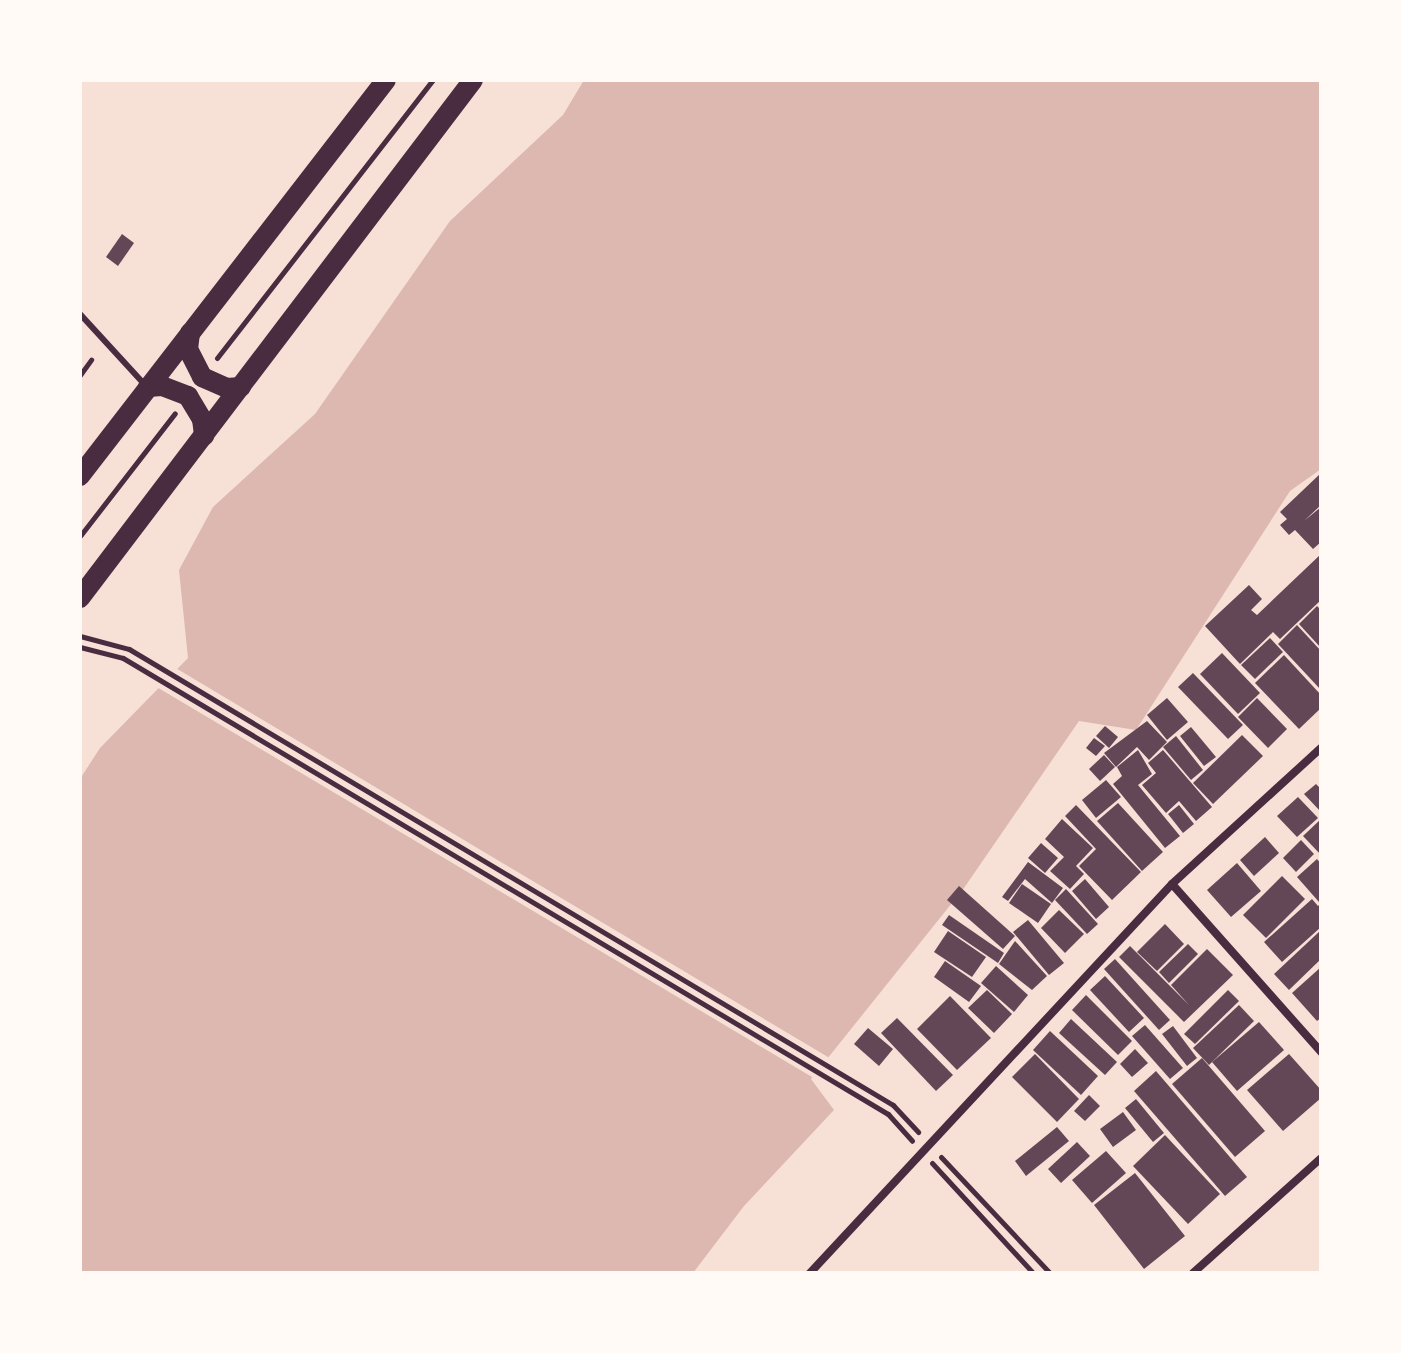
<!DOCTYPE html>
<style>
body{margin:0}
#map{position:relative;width:1401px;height:1353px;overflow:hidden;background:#f7e1d7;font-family:Arial,sans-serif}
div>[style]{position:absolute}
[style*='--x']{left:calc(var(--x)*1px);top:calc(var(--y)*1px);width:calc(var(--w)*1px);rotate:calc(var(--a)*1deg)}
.water>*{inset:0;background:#dcb8b0}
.pier>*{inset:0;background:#f7e1d7}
.building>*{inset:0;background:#644757}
.path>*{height:5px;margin:-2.5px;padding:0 2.5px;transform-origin:2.5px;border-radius:2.5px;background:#4a2c40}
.service>*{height:6px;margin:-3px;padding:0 3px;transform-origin:3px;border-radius:3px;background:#4a2c40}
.minor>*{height:8px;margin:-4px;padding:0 4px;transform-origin:4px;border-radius:4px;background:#4a2c40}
.primary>*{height:20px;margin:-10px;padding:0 10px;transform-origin:10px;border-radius:10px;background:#4a2c40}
span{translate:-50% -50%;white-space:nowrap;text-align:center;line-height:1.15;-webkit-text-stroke:8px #fffaf5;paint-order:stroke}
.frame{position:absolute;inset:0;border:82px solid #fffaf5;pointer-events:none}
</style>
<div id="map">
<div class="water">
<i style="clip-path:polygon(584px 80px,1321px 80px,1321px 469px,1290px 491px,1136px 730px,1079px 721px,964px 888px,811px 1079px,834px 1110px,744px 1206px,693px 1273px,80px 1273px,80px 779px,100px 748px,188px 658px,179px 570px,213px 507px,315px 414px,450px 221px,563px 115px)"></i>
</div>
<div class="pier">
<i style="clip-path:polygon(174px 667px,833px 1060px,817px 1080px,155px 686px)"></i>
</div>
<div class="building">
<i style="clip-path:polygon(122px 234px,134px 243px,118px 266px,106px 257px)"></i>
<i style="clip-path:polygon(1321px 473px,1321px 505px,1304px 521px,1321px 507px,1321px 542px,1313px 549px,1295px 530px,1289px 535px,1280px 525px,1287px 519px,1280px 512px)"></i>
<i style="clip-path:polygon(1321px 554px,1321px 600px,1280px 639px,1273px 632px,1240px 664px,1205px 626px,1249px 585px,1262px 599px,1251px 610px,1257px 615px)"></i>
<i style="clip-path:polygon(1317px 606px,1321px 610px,1321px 648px,1299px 624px)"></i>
<i style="clip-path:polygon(1297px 625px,1321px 651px,1321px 690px,1278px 644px)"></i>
<i style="clip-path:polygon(1270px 638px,1283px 652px,1255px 679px,1241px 665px)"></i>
<i style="clip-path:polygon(1222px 653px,1260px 693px,1238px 714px,1200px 674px)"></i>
<i style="clip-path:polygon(1284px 655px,1321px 695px,1321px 708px,1299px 729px,1255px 683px)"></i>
<i style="clip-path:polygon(1193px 673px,1243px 725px,1228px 739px,1178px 687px)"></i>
<i style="clip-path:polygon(1167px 698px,1188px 722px,1167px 740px,1147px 715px)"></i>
<i style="clip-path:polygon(1257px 698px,1287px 729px,1268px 748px,1238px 717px)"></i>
<i style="clip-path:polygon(1147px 721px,1167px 742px,1149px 760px,1137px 747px,1116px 767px,1104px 753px)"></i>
<i style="clip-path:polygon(1105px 726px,1118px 737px,1109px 748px,1096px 736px)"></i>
<i style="clip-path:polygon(1191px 727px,1216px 757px,1204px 766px,1180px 736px)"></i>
<i style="clip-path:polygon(1242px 735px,1263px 756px,1213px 804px,1193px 783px)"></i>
<i style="clip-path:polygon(1176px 736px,1203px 770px,1191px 780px,1163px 747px)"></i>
<i style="clip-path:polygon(1094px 738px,1105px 746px,1096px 756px,1086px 748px)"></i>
<i style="clip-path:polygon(1138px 750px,1152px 774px,1138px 785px,1180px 836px,1165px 848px,1113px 784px,1122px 776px,1117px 767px)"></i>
<i style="clip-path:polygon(1163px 750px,1212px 807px,1196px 821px,1179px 801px,1166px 813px,1142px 785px,1156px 773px,1148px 763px)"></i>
<i style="clip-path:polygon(1104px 755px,1115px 767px,1100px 781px,1089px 769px)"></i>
<i style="clip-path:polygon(1106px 780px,1121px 797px,1096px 818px,1082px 800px)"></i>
<i style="clip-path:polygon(1316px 784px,1321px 789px,1321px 812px,1304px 794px)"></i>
<i style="clip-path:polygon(1298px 797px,1318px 818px,1297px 837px,1277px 816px)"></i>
<i style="clip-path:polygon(1118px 803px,1163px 852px,1142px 871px,1097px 821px)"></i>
<i style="clip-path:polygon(1076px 805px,1141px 872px,1112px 900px,1079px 866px,1096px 849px,1065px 816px)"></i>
<i style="clip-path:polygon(1179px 805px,1194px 824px,1183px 833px,1168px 814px)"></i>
<i style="clip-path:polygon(1062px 819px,1093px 848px,1076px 866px,1084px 874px,1070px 889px,1050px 871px,1064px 857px,1045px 839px)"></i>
<i style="clip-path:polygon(1321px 819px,1321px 855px,1303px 836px)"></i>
<i style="clip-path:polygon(1265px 837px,1279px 853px,1254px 876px,1240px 860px)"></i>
<i style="clip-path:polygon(1301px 840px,1314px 854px,1296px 872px,1283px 858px)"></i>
<i style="clip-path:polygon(1041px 843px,1058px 858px,1045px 873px,1028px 858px)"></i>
<i style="clip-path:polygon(1317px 859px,1321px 864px,1319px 902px,1297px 877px)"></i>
<i style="clip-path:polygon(1028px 862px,1063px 888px,1052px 903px,1025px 879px,1008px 901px,1002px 897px)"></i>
<i style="clip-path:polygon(1237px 863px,1261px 891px,1231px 917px,1207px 890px)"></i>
<i style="clip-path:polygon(1282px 876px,1305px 899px,1266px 938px,1243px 915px)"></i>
<i style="clip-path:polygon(1085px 879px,1109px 907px,1096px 919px,1072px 891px)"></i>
<i style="clip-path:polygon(1022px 884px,1051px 904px,1038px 923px,1009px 903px)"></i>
<i style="clip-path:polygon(959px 886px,1015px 936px,1003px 949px,947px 900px)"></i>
<i style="clip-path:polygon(1066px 889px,1098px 924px,1087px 934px,1055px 900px)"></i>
<i style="clip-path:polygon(1312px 899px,1318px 906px,1321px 903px,1321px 927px,1282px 962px,1264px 942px)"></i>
<i style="clip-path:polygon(1059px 910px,1084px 934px,1065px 953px,1041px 928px)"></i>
<i style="clip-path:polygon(949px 915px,1004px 953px,998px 963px,942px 925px)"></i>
<i style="clip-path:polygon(1028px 920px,1064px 963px,1049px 975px,1013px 932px)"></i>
<i style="clip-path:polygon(1165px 924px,1184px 944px,1157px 971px,1137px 952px)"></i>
<i style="clip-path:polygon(1321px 930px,1321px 959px,1289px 990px,1274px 974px)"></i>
<i style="clip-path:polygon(948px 931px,986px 957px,972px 977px,934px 952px)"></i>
<i style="clip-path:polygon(1015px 941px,1047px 976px,1032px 990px,999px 964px)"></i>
<i style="clip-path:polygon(1188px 944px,1198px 954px,1169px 983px,1159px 972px)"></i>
<i style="clip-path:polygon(1130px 946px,1189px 1005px,1171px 985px,1207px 949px,1233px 975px,1184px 1022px,1119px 957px)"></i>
<i style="clip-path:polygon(1115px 959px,1170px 1020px,1159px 1030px,1104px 969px)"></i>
<i style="clip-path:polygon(945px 961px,981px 986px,969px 1002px,934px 977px)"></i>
<i style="clip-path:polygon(996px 966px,1028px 995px,1014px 1012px,981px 983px)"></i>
<i style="clip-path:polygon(1321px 967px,1321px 1018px,1317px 1021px,1292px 993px)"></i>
<i style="clip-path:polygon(1105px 976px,1144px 1018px,1129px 1032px,1090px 990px)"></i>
<i style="clip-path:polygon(987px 990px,1012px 1014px,994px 1033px,968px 1008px)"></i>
<i style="clip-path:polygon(1228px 990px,1239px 1001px,1195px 1044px,1184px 1034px)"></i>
<i style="clip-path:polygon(1086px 995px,1132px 1041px,1118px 1055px,1072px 1010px)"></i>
<i style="clip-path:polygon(950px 996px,991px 1038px,957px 1070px,917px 1029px)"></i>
<i style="clip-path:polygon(1239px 1005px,1254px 1021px,1209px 1065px,1193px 1048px)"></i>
<i style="clip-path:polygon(897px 1018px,953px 1075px,936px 1091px,881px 1033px)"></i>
<i style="clip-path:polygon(1071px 1019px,1117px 1062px,1105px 1075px,1059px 1033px)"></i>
<i style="clip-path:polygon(1259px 1022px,1284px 1050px,1237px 1091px,1212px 1062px)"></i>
<i style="clip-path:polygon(1145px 1025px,1183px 1068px,1170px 1079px,1132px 1036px)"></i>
<i style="clip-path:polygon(1173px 1026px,1197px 1058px,1187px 1066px,1162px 1034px)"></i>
<i style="clip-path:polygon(868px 1028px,893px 1049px,879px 1066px,854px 1044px)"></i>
<i style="clip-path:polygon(1050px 1031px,1098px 1076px,1081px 1095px,1033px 1050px)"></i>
<i style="clip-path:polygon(1135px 1049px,1148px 1063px,1132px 1077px,1120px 1064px)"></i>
<i style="clip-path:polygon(1035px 1054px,1079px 1099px,1057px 1122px,1012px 1077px)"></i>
<i style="clip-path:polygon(1289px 1054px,1321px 1090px,1321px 1098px,1283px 1131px,1247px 1090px)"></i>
<i style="clip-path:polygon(1202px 1058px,1265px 1131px,1235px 1157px,1172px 1084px)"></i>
<i style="clip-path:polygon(1156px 1071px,1247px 1177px,1225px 1196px,1134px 1091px)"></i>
<i style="clip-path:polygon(1089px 1095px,1100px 1106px,1085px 1121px,1074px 1111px)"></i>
<i style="clip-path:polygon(1136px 1099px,1164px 1133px,1153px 1142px,1125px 1108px)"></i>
<i style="clip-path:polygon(1123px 1112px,1136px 1130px,1113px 1147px,1100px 1129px)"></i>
<i style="clip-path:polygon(1057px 1127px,1069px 1141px,1026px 1176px,1015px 1161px)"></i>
<i style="clip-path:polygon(1165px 1135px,1220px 1194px,1188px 1224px,1133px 1166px)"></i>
<i style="clip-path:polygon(1077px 1142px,1090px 1156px,1061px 1183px,1048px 1169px)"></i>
<i style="clip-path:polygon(1106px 1151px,1126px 1173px,1092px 1203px,1072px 1180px)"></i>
<i style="clip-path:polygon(1135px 1173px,1185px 1236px,1144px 1269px,1094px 1205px)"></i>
</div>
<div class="path">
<i style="--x:217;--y:358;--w:352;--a:-52.2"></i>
<i style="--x:80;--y:375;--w:19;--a:-54"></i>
<i style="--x:80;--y:536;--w:155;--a:-52.3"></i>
<i style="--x:80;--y:636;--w:51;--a:14.9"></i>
<i style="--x:129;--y:649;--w:890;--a:30.83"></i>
<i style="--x:893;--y:1105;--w:37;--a:47"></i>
<i style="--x:80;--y:647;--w:44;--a:14.3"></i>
<i style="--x:123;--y:658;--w:891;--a:30.8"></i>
<i style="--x:888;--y:1114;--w:36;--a:48"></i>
<i style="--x:941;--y:1157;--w:159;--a:46.8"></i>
<i style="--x:932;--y:1163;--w:149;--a:47.4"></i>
</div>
<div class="service">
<i style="--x:80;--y:314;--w:96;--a:47.5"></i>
</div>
<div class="minor">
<i style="--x:1172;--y:884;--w:225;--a:48.4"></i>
<i style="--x:810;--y:1273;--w:531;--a:-47.06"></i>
<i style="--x:1172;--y:884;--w:202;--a:-42.4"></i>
<i style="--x:1193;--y:1273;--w:172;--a:-41.9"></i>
</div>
<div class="primary">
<i style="--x:190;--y:333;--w:16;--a:97"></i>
<i style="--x:188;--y:349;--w:31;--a:63"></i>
<i style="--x:202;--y:377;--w:27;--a:24"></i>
<i style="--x:227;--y:388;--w:14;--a:-4"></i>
<i style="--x:148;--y:387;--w:14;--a:-4"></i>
<i style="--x:162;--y:386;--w:28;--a:21"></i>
<i style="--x:188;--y:396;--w:27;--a:59"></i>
<i style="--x:202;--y:419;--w:17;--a:83"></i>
<i style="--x:80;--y:476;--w:500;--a:-52.31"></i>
<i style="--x:80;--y:598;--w:650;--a:-52.81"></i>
</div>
<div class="frame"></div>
</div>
